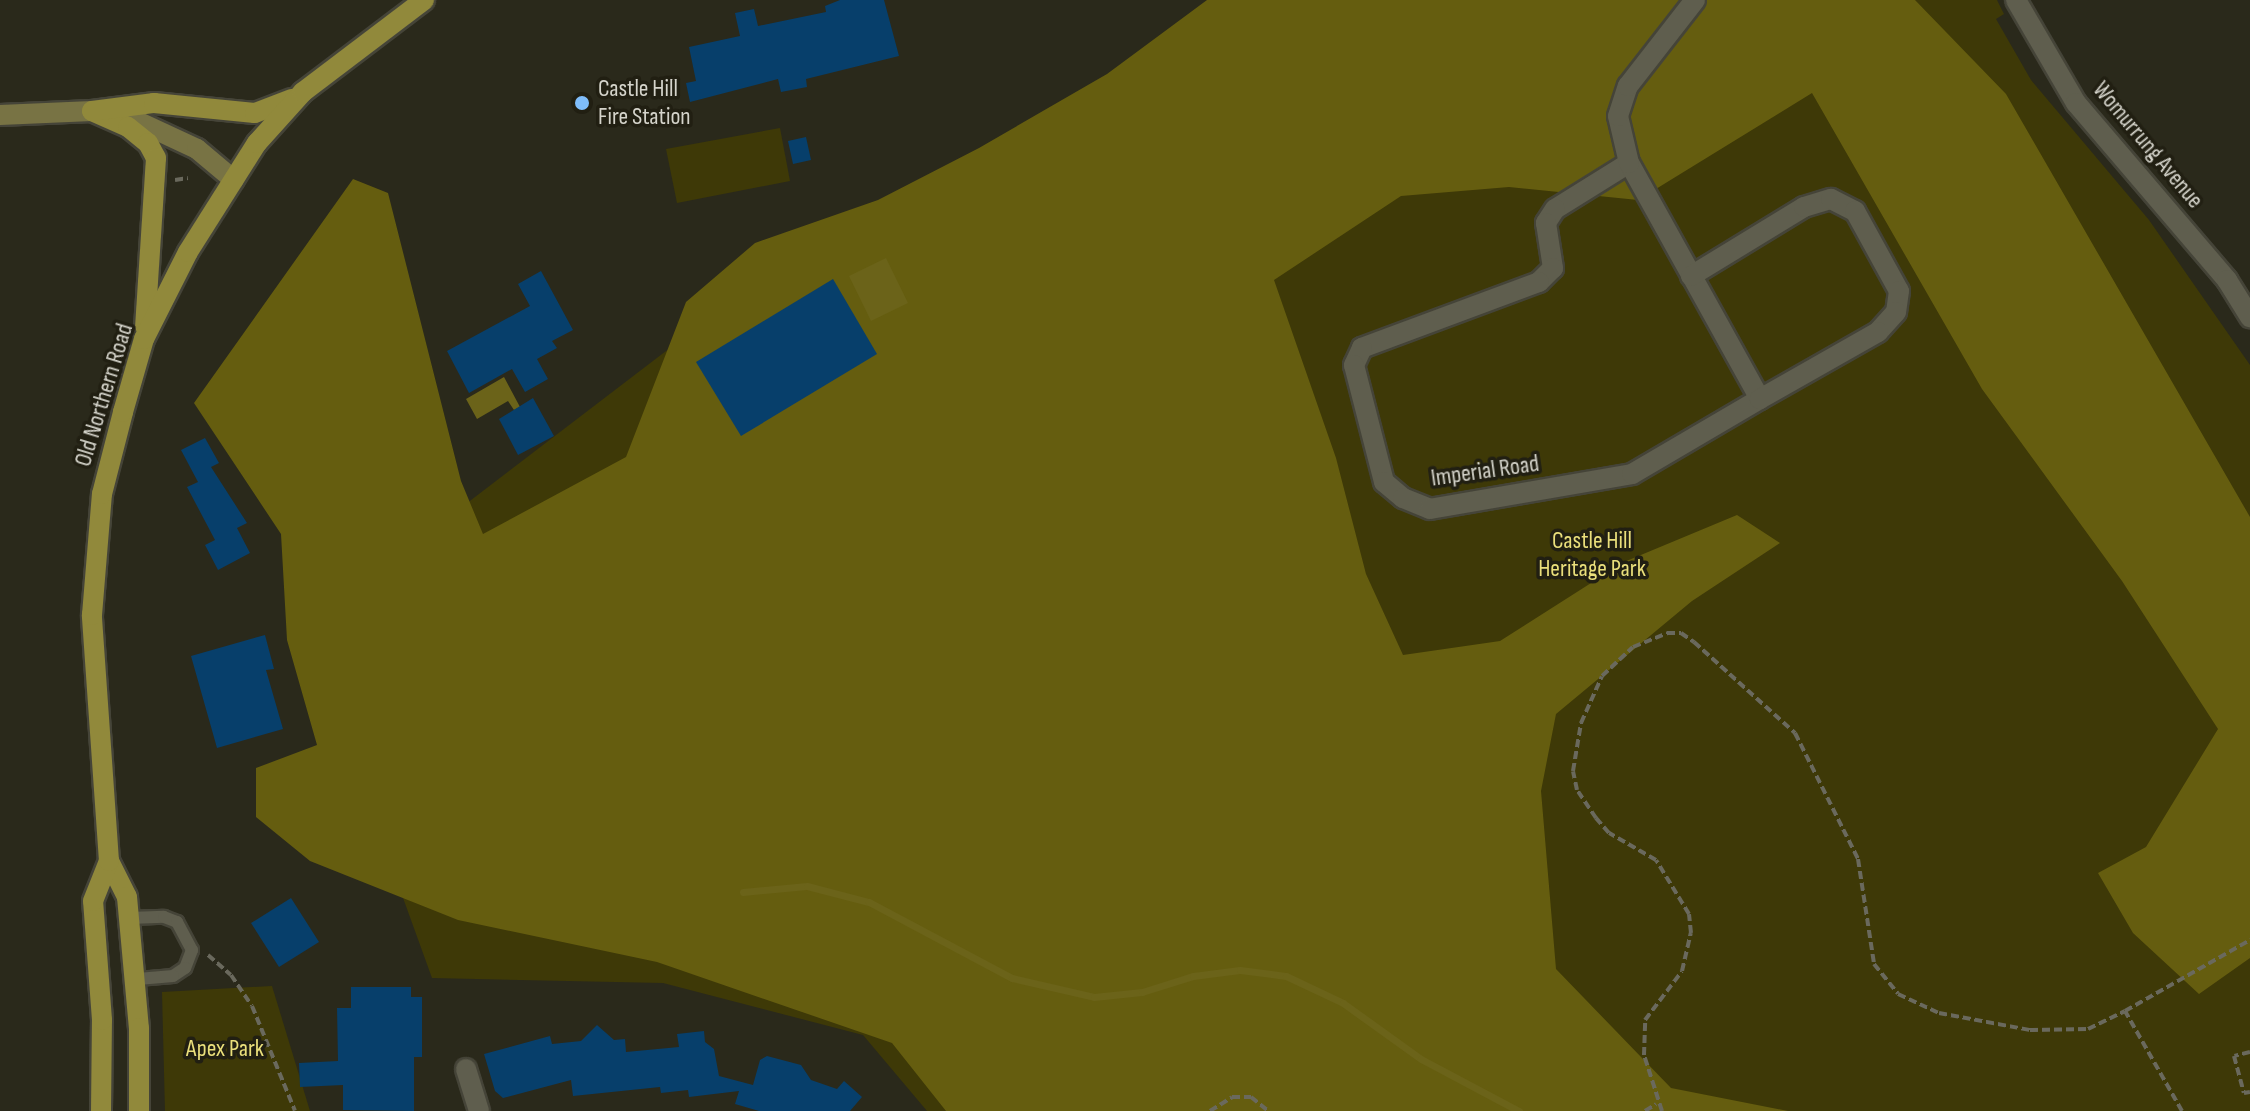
<!DOCTYPE html>
<style>
body{margin:0}
#map{position:relative;width:2250px;height:1111px;overflow:hidden;background:#2a291b;font-family:"Sofia Sans Condensed",sans-serif}
div>[style]{position:absolute}
[style*='--x']{left:calc(var(--x)*1px);top:calc(var(--y)*1px);width:calc(var(--w)*1px);rotate:calc(var(--a)*1deg)}
.green>*{inset:0;background:#3e3907}
.forest>*{inset:0;background:#655d0f}
.water>*{inset:0;background:#6b6319}
.stream>*{height:7px;margin:-3.5px;padding:0 3.5px;transform-origin:3.5px;border-radius:3.5px;background:#6b6319}
.building>*{inset:0;background:#073f6b}
.path>*{height:4px;margin-top:-2px;transform-origin:0;background:repeating-linear-gradient(90deg,#6a695d 0 8px,transparent 0 12px)}
.roads{filter:drop-shadow(2px 0 #454438) drop-shadow(-2px 0 #454438) drop-shadow(0 2px #454438) drop-shadow(0 -2px #454438)}
.lane>*{height:12px;margin:-6px;padding:0 6px;transform-origin:6px;border-radius:6px;background:#5f5e4e}
.street>*{height:20px;margin:-10px;padding:0 10px;transform-origin:10px;border-radius:10px;background:#5f5e4e}
.secondary>*{height:20px;margin:-10px;padding:0 10px;transform-origin:10px;border-radius:10px;background:#787344}
.primary>*{height:20px;margin:-10px;padding:0 10px;transform-origin:10px;border-radius:10px;background:#91893b}
.dots>*{width:22px;height:22px;translate:-50% -50%;box-sizing:border-box;border:4px solid #211f12;border-radius:50%}
span{translate:-50% -50%;white-space:nowrap;text-align:center;line-height:1.15;-webkit-text-stroke:7px #211f12;paint-order:stroke}
.poi-label{font-size:24px;color:#d5d4cb}
.left{translate:0 -50%;text-align:left}
.street-label{font-size:24px;color:#d5d4cb}
.park-label{font-size:24px;color:#eadf7b}
</style>
<div id="map">
<div class="green">
<i style="clip-path:polygon(1255px 0,1997px 0,2004px 14px,1996px 19px,2031px 80px,2149px 220px,2250px 365px,2250px 1111px,927px 1111px,863px 1035px,663px 983px,432px 978px,305px 627px,666px 351px)"></i>
<i style="clip-path:polygon(780px 128px,790px 181px,677px 203px,666px 149px)"></i>
<i style="clip-path:polygon(272px 986px,310px 1111px,165px 1111px,162px 992px)"></i>
</div>
<div class="forest">
<i style="clip-path:polygon(1207px 0,1915px 0,2006px 94px,2250px 517px,2250px 958px,2199px 994px,2133px 933px,2098px 873px,2146px 847px,2218px 729px,2122px 581px,1982px 389px,1812px 93px,1638px 200px,1509px 187px,1401px 196px,1274px 280px,1336px 458px,1366px 574px,1403px 655px,1500px 641px,1624px 562px,1737px 515px,1780px 543px,1692px 601px,1556px 714px,1541px 791px,1556px 969px,1671px 1088px,1788px 1111px,946px 1111px,892px 1043px,657px 962px,458px 920px,310px 861px,256px 817px,256px 768px,317px 745px,287px 640px,281px 534px,194px 403px,353px 179px,388px 193px,461px 481px,483px 534px,626px 457px,686px 302px,755px 243px,878px 200px,979px 148px,1107px 74px)"></i>
</div>
<div class="water">
<i style="clip-path:polygon(886px 258px,908px 303px,871px 321px,849px 276px)"></i>
<i style="clip-path:polygon(504px 377px,520px 407px,514px 410px,508px 401px,477px 419px,466px 399px)"></i>
</div>
<div class="stream">
<i style="--x:743;--y:892;--w:64;--a:-5.4"></i>
<i style="--x:807;--y:886;--w:64;--a:14.5"></i>
<i style="--x:869;--y:902;--w:162;--a:28"></i>
<i style="--x:1012;--y:978;--w:84;--a:13"></i>
<i style="--x:1094;--y:997;--w:48;--a:-5.9"></i>
<i style="--x:1142;--y:992;--w:53;--a:-17.4"></i>
<i style="--x:1193;--y:976;--w:47;--a:-7.3"></i>
<i style="--x:1240;--y:970;--w:46;--a:7.4"></i>
<i style="--x:1286;--y:976;--w:63;--a:25.3"></i>
<i style="--x:1343;--y:1003;--w:96;--a:35.7"></i>
<i style="--x:1421;--y:1059;--w:111;--a:28"></i>
</div>
<div class="building">
<i style="clip-path:polygon(840px 0,884px 0,899px 56px,806px 79px,807px 87px,781px 92px,778px 79px,690px 102px,686px 83px,696px 81px,689px 47px,740px 36px,735px 13px,754px 9px,758px 26px,826px 12px,825px 6px)"></i>
<i style="clip-path:polygon(806px 137px,811px 160px,793px 164px,788px 141px)"></i>
<i style="clip-path:polygon(541px 271px,573px 330px,552px 341px,557px 348px,537px 359px,548px 379px,525px 392px,512px 369px,469px 393px,447px 351px,530px 306px,518px 284px)"></i>
<i style="clip-path:polygon(833px 279px,877px 354px,741px 436px,696px 362px)"></i>
<i style="clip-path:polygon(533px 398px,554px 436px,518px 455px,499px 419px)"></i>
<i style="clip-path:polygon(205px 438px,219px 463px,211px 467px,247px 523px,237px 528px,250px 553px,218px 570px,205px 545px,215px 540px,187px 487px,198px 482px,181px 450px)"></i>
<i style="clip-path:polygon(265px 635px,274px 669px,266px 670px,283px 729px,217px 748px,191px 656px)"></i>
<i style="clip-path:polygon(291px 898px,319px 942px,279px 967px,251px 923px)"></i>
<i style="clip-path:polygon(351px 987px,411px 987px,411px 997px,422px 997px,422px 1057px,414px 1057px,414px 1111px,343px 1110px,343px 1085px,300px 1087px,299px 1063px,338px 1061px,337px 1008px,351px 1008px)"></i>
<i style="clip-path:polygon(597px 1025px,614px 1040px,625px 1039px,626px 1052px,679px 1047px,677px 1034px,704px 1031px,705px 1042px,714px 1049px,719px 1076px,753px 1085px,760px 1060px,767px 1056px,801px 1065px,811px 1080px,837px 1089px,844px 1081px,862px 1097px,850px 1111px,759px 1111px,735px 1104px,739px 1091px,689px 1097px,688px 1090px,661px 1093px,660px 1087px,573px 1096px,571px 1080px,503px 1098px,495px 1091px,484px 1054px,550px 1036px,552px 1044px,581px 1041px)"></i>
</div>
<div class="path">
<i style="--x:175;--y:180;--w:13;--a:-9"></i>
<i style="--x:208;--y:955;--w:30;--a:41"></i>
<i style="--x:231;--y:975;--w:37;--a:56"></i>
<i style="--x:252;--y:1006;--w:113;--a:67.7"></i>
<i style="--x:2250;--y:1052;--w:16;--a:166"></i>
<i style="--x:2234;--y:1056;--w:38;--a:75"></i>
<i style="--x:2244;--y:1093;--w:6;--a:-9"></i>
<i style="--x:1210;--y:1111;--w:26;--a:-32"></i>
<i style="--x:1232;--y:1097;--w:19;--a:0"></i>
<i style="--x:1251;--y:1097;--w:22;--a:39"></i>
<i style="--x:1645;--y:1111;--w:13;--a:-32"></i>
<i style="--x:1662;--y:1111;--w:59;--a:-107.8"></i>
<i style="--x:1644;--y:1055;--w:35;--a:-88"></i>
<i style="--x:1645;--y:1020;--w:61;--a:-52.9"></i>
<i style="--x:1682;--y:971;--w:39;--a:-77"></i>
<i style="--x:1691;--y:933;--w:19;--a:-96"></i>
<i style="--x:1689;--y:914;--w:63;--a:-121.4"></i>
<i style="--x:1656;--y:860;--w:54;--a:-150.1"></i>
<i style="--x:1609;--y:833;--w:20;--a:-131"></i>
<i style="--x:1596;--y:818;--w:34;--a:-124"></i>
<i style="--x:1577;--y:790;--w:19;--a:-102"></i>
<i style="--x:1573;--y:771;--w:49;--a:-80.5"></i>
<i style="--x:1581;--y:723;--w:51;--a:-65.9"></i>
<i style="--x:1602;--y:676;--w:42;--a:-43.1"></i>
<i style="--x:1633;--y:647;--w:37;--a:-22"></i>
<i style="--x:1667;--y:633;--w:14;--a:0"></i>
<i style="--x:1681;--y:633;--w:16;--a:35"></i>
<i style="--x:1694;--y:642;--w:136;--a:42"></i>
<i style="--x:1795;--y:733;--w:141;--a:63.4"></i>
<i style="--x:1858;--y:859;--w:106;--a:81.3"></i>
<i style="--x:1874;--y:964;--w:38;--a:51"></i>
<i style="--x:1898;--y:994;--w:45;--a:24.9"></i>
<i style="--x:1939;--y:1013;--w:93;--a:10.6"></i>
<i style="--x:2030;--y:1030;--w:58;--a:-1"></i>
<i style="--x:2088;--y:1029;--w:41;--a:-25.9"></i>
<i style="--x:2182;--y:1111;--w:115;--a:-119.7"></i>
<i style="--x:2125;--y:1011;--w:144;--a:-29.6"></i>
</div>
<div class="roads">
<div class="lane">
<i style="--x:129;--y:918;--w:35;--a:-2"></i>
<i style="--x:164;--y:917;--w:14;--a:21"></i>
<i style="--x:177;--y:922;--w:32;--a:62"></i>
<i style="--x:192;--y:950;--w:19;--a:111"></i>
<i style="--x:185;--y:968;--w:14;--a:146"></i>
<i style="--x:173;--y:976;--w:38;--a:175"></i>
</div>
<div class="street">
<i style="--x:2016;--y:0;--w:119;--a:59.8"></i>
<i style="--x:2076;--y:103;--w:233;--a:49.5"></i>
<i style="--x:2227;--y:280;--w:44;--a:58.1"></i>
<i style="--x:1629;--y:163;--w:87;--a:148.1"></i>
<i style="--x:1555;--y:209;--w:17;--a:123"></i>
<i style="--x:1546;--y:223;--w:46;--a:81.2"></i>
<i style="--x:1553;--y:268;--w:20;--a:135"></i>
<i style="--x:1539;--y:282;--w:189;--a:159.6"></i>
<i style="--x:1362;--y:348;--w:19;--a:115"></i>
<i style="--x:1354;--y:365;--w:121;--a:75.6"></i>
<i style="--x:1384;--y:482;--w:25;--a:40"></i>
<i style="--x:1403;--y:498;--w:29;--a:22"></i>
<i style="--x:1430;--y:509;--w:205;--a:-9.8"></i>
<i style="--x:1632;--y:474;--w:148;--a:-30.4"></i>
<i style="--x:1760;--y:399;--w:270;--a:-119"></i>
<i style="--x:1629;--y:163;--w:48;--a:-103.2"></i>
<i style="--x:1618;--y:116;--w:32;--a:-72"></i>
<i style="--x:1628;--y:86;--w:109;--a:-52.1"></i>
<i style="--x:1691;--y:276;--w:132;--a:-31.4"></i>
<i style="--x:1804;--y:207;--w:28;--a:-17"></i>
<i style="--x:1831;--y:199;--w:27;--a:27"></i>
<i style="--x:1855;--y:211;--w:91;--a:61.2"></i>
<i style="--x:1899;--y:291;--w:21;--a:98"></i>
<i style="--x:1896;--y:312;--w:27;--a:132"></i>
<i style="--x:1878;--y:332;--w:136;--a:150.4"></i>
<i style="--x:466;--y:1069;--w:44;--a:72.8"></i>
</div>
<div class="secondary">
<i style="--x:0;--y:115;--w:92;--a:-2.5"></i>
<i style="--x:92;--y:111;--w:46;--a:12.5"></i>
<i style="--x:137;--y:121;--w:66;--a:25"></i>
<i style="--x:197;--y:149;--w:48;--a:40"></i>
</div>
<div class="primary">
<i style="--x:92;--y:111;--w:39;--a:24"></i>
<i style="--x:128;--y:127;--w:26;--a:39"></i>
<i style="--x:148;--y:143;--w:17;--a:62"></i>
<i style="--x:156;--y:158;--w:169;--a:93.7"></i>
<i style="--x:92;--y:111;--w:63;--a:-7.4"></i>
<i style="--x:154;--y:103;--w:101;--a:5.7"></i>
<i style="--x:255;--y:113;--w:39;--a:-21"></i>
<i style="--x:109;--y:861;--w:40;--a:63.4"></i>
<i style="--x:127;--y:897;--w:132;--a:84.8"></i>
<i style="--x:139;--y:1028;--w:83;--a:90"></i>
<i style="--x:101;--y:1111;--w:91;--a:-89.4"></i>
<i style="--x:102;--y:1020;--w:119;--a:-94.3"></i>
<i style="--x:93;--y:901;--w:43;--a:-68.2"></i>
<i style="--x:109;--y:861;--w:247;--a:-94"></i>
<i style="--x:92;--y:615;--w:121;--a:-85.3"></i>
<i style="--x:102;--y:494;--w:85;--a:-75.6"></i>
<i style="--x:123;--y:412;--w:76;--a:-74"></i>
<i style="--x:144;--y:339;--w:97;--a:-63.2"></i>
<i style="--x:188;--y:252;--w:129;--a:-57.7"></i>
<i style="--x:257;--y:143;--w:69;--a:-48"></i>
<i style="--x:303;--y:92;--w:152;--a:-37.2"></i>
</div>
</div>
<div class="dots">
<i style="left:582px;top:103px;background:#7fbdfa"></i>
</div>
<div class="poi-label">
<span class="left" style="left:598px;top:103px">Castle Hill<br>Fire Station</span>
</div>
<div class="street-label">
<span style="left:2148px;top:145px;rotate:50deg">Womurrung Avenue</span>
<span style="left:104px;top:395px;rotate:-73deg">Old Northern Road</span>
<span style="left:1485px;top:471px;rotate:-8deg">Imperial Road</span>
</div>
<div class="park-label">
<span style="left:1592px;top:555px">Castle Hill<br>Heritage Park</span>
<span style="left:225px;top:1049px">Apex Park</span>
</div>
</div>
